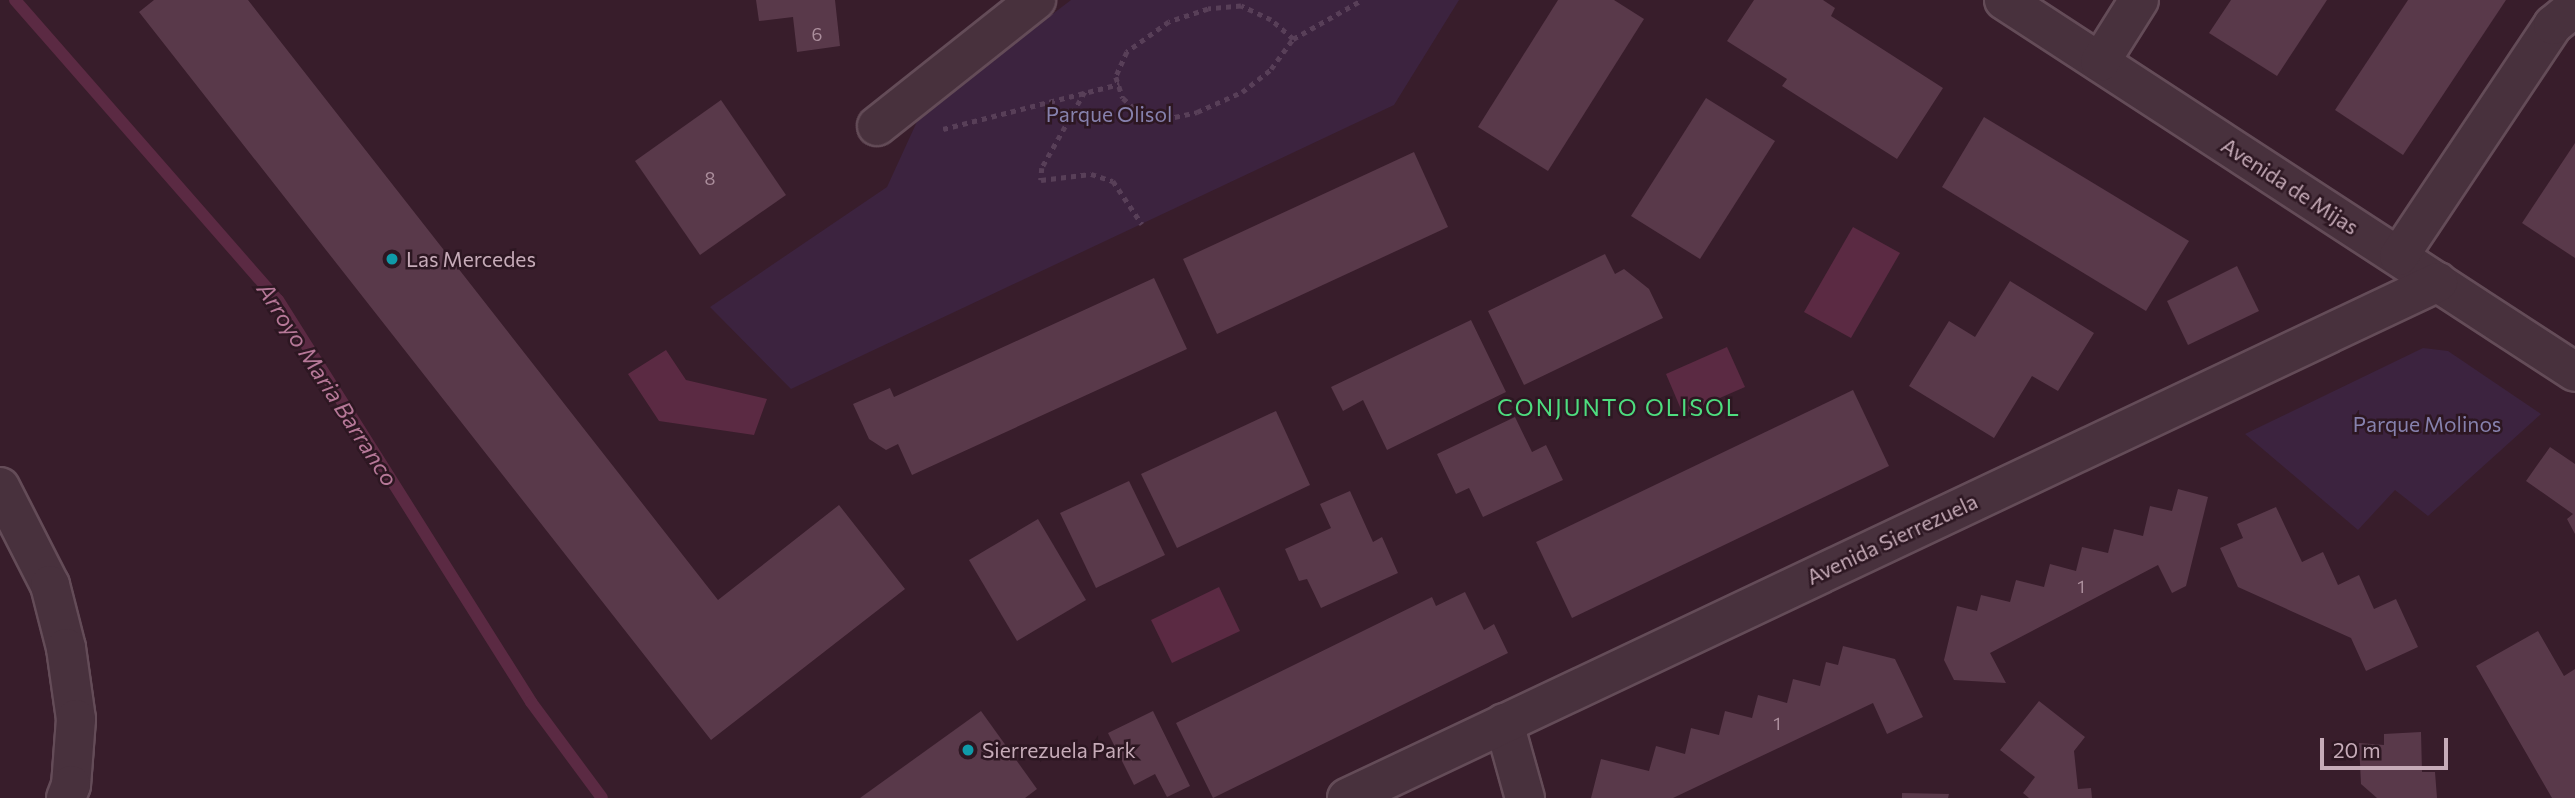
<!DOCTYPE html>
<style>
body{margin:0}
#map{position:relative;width:2575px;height:798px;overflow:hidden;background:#381d2b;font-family:Commissioner,sans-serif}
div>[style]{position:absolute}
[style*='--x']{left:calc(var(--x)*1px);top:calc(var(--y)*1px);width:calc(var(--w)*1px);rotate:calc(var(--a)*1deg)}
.green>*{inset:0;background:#3c233f}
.water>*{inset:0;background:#5b2a43}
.stream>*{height:12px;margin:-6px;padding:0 6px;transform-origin:6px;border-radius:6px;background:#5b2a43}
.building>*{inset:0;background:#59394a}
.path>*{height:4.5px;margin-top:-2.25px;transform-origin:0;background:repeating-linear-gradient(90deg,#583f58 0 5px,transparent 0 10px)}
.roads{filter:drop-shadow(2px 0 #644c58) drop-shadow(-2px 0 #644c58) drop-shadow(0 2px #644c58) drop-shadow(0 -2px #644c58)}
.street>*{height:38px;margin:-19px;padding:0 19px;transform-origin:19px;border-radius:19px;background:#48313d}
.dots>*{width:19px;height:19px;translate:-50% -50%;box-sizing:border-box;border:4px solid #2d1722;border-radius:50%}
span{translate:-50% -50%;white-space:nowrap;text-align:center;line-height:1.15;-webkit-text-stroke:5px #2d1722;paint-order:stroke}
.number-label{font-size:18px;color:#ab8e9c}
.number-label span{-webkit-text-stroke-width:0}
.park-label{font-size:21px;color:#8681ad}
.street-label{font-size:21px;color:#c6abb8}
.poi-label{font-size:21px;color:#c6abb8}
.left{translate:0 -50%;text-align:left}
.water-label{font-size:23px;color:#b67898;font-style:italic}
.neighbourhood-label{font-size:23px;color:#4edd7f;letter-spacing:2px}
.scale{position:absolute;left:2320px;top:738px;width:128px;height:32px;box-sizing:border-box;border:4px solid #c6abb8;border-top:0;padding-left:9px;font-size:21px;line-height:24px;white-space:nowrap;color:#c6abb8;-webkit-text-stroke:5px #2d1722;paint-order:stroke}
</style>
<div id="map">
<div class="green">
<i style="clip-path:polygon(1071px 0,1459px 0,1394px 105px,791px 389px,710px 307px,887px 187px,920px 115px)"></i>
<i style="clip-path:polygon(2423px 348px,2448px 351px,2541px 414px,2428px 516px,2395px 490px,2358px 530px,2245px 434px)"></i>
</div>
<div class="water">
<i style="clip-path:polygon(1853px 227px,1900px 253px,1851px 338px,1804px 312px)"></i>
<i style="clip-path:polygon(1727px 347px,1745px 387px,1683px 414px,1666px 374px)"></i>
<i style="clip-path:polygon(666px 350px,686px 380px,767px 399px,754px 435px,659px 421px,628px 374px)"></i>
<i style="clip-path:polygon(1219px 587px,1240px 631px,1172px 663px,1151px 620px)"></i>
</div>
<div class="stream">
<i style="--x:15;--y:0;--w:399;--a:48.8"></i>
<i style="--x:278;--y:300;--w:475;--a:57.8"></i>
<i style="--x:531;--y:702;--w:119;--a:53.5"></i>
</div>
<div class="building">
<i style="clip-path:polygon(154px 0,248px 0,718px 600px,839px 505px,905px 589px,711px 740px,139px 12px)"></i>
<i style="clip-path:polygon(756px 0,835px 0,840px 46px,797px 52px,793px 17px,759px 21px)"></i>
<i style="clip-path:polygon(1558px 0,1614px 0,1644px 19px,1548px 171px,1478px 127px)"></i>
<i style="clip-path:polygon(1754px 0,1823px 0,1835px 8px,1831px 16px,1943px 88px,1897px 159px,1782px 86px,1787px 79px,1727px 41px)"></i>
<i style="clip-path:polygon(2231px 0,2327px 0,2277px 76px,2209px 33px)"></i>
<i style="clip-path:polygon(2408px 0,2506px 0,2403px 155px,2335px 110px)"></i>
<i style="clip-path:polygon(1706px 98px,1775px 141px,1700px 259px,1631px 216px)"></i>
<i style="clip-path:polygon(721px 100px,786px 195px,700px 255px,635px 161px)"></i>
<i style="clip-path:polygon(1984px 117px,2189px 241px,2146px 311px,1942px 187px)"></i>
<i style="clip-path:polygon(2575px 143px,2575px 258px,2522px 223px)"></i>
<i style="clip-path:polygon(1414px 152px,1448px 227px,1217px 334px,1183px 259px)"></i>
<i style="clip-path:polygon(1605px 254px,1615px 274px,1624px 269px,1649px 289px,1663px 318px,1524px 385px,1488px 311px)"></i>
<i style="clip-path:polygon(2237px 266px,2259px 311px,2188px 345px,2167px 301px)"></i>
<i style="clip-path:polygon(1154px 278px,1187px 349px,912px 475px,898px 444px,886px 450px,869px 439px,853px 404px,890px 388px,894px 397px)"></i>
<i style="clip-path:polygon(2010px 281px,2094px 333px,2058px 391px,2032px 376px,1994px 438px,1909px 386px,1949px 321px,1975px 337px)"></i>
<i style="clip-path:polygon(1471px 320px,1506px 392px,1387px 450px,1363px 400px,1343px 411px,1331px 387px)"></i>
<i style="clip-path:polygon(1853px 390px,1889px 466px,1572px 618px,1536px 542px)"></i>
<i style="clip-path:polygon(1276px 411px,1310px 485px,1177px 548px,1141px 474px)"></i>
<i style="clip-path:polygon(1515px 417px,1532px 452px,1546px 445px,1563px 480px,1483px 517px,1469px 488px,1456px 494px,1437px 454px)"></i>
<i style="clip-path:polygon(2550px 447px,2575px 464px,2575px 534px,2567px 519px,2573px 514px,2526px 481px)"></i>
<i style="clip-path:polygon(1129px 481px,1165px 555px,1096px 588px,1060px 513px)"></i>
<i style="clip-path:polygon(2178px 489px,2208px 497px,2186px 586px,2172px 593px,2158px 565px,1990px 653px,2006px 683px,1954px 680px,1944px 660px,1957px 606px,1977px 611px,1981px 595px,2010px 602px,2016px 580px,2044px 587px,2050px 564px,2076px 571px,2082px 547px,2108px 553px,2114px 529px,2143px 536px,2150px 506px,2172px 511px)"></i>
<i style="clip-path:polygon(1350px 491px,1373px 542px,1382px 537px,1398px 573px,1321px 608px,1307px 579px,1299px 581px,1285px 549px,1331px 528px,1320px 504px)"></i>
<i style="clip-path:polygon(2276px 507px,2302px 562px,2323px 552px,2338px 585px,2359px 575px,2374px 609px,2396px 599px,2418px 647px,2366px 671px,2351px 638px,2238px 587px,2220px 548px,2243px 538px,2237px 524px)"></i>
<i style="clip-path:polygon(1038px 519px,1086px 600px,1017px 641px,969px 560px)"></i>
<i style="clip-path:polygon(1465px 592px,1484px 630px,1494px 624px,1508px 653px,1213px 798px,1176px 723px,1432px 597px,1436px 606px)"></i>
<i style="clip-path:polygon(2538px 631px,2564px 676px,2575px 669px,2575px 798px,2552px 798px,2476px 666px)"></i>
<i style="clip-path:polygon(1843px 646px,1895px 659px,1923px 717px,1887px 734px,1873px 703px,1673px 798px,1591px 798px,1601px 759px,1649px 771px,1656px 746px,1685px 754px,1691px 728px,1719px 735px,1725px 711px,1752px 718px,1758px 695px,1787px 703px,1793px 679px,1820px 686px,1826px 662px,1838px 665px)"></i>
<i style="clip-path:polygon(2039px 701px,2085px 737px,2074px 751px,2078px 789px,2091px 788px,2092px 798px,2029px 798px,2023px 793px,2035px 777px,2000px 750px)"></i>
<i style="clip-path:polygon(981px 711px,1037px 789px,1025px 798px,860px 798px)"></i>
<i style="clip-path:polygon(1153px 711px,1190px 786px,1167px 797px,1155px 774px,1134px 785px,1108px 733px)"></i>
<i style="clip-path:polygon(2421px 732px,2422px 772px,2435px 772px,2437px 798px,2377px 798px,2361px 784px,2359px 743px,2384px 745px,2384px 734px)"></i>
<i style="clip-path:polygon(1902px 793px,1949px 794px,1948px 798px,1902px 798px)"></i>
</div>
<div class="path">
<i style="--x:1293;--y:39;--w:29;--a:-139"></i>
<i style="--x:1271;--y:20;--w:33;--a:-155"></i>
<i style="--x:1241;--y:6;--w:33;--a:175"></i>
<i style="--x:1208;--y:9;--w:41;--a:161.6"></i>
<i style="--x:1169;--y:22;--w:52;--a:144.5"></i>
<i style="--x:1127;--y:52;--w:27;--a:114"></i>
<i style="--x:1116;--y:77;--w:22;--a:72"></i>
<i style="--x:1123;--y:98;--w:22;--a:43"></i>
<i style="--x:1139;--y:113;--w:27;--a:13"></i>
<i style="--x:1165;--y:119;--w:33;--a:-12"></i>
<i style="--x:1197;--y:112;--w:49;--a:-24"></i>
<i style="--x:1242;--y:92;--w:37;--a:-38"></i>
<i style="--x:1271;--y:69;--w:37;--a:-54"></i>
<i style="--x:1293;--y:39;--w:79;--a:-29.5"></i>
<i style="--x:1085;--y:92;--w:87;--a:119.5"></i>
<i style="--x:1042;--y:168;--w:12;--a:95"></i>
<i style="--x:1041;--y:180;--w:50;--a:-6.8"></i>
<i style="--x:1091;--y:174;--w:23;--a:18"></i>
<i style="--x:1113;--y:181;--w:52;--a:56"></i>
<i style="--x:943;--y:129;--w:182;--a:-14.3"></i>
</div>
<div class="roads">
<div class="street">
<i style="--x:2004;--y:0;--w:681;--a:33.08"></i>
<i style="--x:2100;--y:62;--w:73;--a:-57.8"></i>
<i style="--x:877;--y:126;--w:203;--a:-38.4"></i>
<i style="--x:2399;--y:256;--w:278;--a:-56.3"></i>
<i style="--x:2553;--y:25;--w:28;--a:-39"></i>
<i style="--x:0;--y:487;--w:110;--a:63"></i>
<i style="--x:50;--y:585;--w:65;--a:75.7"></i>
<i style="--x:66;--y:648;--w:72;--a:82"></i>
<i style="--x:76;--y:719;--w:66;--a:94.3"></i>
<i style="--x:71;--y:785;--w:14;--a:111"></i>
<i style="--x:1504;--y:723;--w:78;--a:74.4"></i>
<i style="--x:1347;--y:798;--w:1207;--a:-25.31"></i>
</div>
</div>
<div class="dots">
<i style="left:392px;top:259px;background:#0f9aa8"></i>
<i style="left:968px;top:750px;background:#0f9aa8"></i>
</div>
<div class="number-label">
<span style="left:817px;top:34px">6</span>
<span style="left:710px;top:178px">8</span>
<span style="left:2081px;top:586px">1</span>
<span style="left:1777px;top:723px">1</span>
</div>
<div class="park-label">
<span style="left:1109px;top:114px">Parque Olisol</span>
<span style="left:2427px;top:424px">Parque Molinos</span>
</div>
<div class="street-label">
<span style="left:2290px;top:186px;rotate:33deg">Avenida de Mijas</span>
<span style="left:1892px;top:539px;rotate:-25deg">Avenida Sierrezuela</span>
</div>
<div class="poi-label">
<span class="left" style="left:406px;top:259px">Las Mercedes</span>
<span class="left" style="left:982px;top:750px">Sierrezuela Park</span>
</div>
<div class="water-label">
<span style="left:328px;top:384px;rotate:57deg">Arroyo Maria Barranco</span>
</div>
<div class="neighbourhood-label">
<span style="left:1619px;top:407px">CONJUNTO OLISOL</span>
</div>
<div class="scale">20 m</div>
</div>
